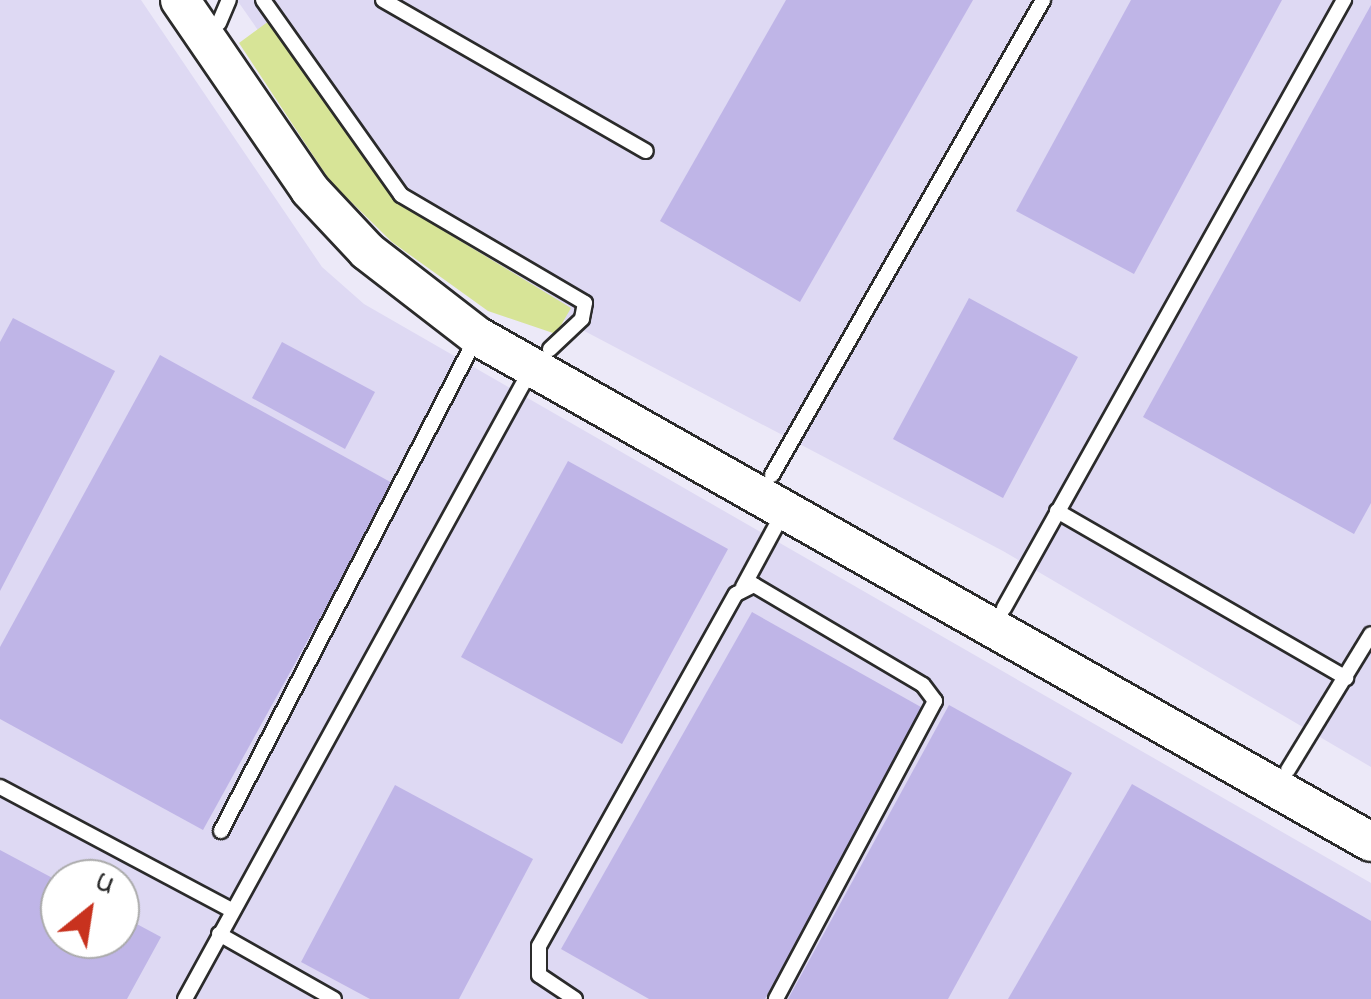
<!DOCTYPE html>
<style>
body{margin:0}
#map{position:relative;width:1371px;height:999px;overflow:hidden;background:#ece9f8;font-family:"Indie Flower",sans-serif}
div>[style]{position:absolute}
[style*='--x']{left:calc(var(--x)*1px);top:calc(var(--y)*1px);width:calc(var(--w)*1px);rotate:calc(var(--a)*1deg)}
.built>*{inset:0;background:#ded9f3}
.green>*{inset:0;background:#d7e497}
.building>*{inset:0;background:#bfb5e7}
.roads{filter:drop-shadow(2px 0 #2b2b2b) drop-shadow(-2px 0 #2b2b2b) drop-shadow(0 2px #2b2b2b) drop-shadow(0 -2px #2b2b2b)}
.service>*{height:14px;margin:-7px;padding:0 7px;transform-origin:7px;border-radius:7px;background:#fff}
.secondary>*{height:38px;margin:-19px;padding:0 19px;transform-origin:19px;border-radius:19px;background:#fff}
span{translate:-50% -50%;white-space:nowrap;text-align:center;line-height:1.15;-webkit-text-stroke:8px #fff;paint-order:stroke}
.north{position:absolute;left:40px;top:859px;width:100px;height:100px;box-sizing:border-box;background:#fff;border:2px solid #aaa;border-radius:50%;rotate:30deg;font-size:28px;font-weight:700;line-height:40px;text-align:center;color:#2b2b2b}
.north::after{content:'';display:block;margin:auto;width:35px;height:45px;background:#c8321e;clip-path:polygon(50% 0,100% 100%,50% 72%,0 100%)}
</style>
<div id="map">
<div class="built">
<i style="clip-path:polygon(evenodd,0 0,141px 0,322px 267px,364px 304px,1371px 883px,1371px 999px,0 999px,0 0,60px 879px,120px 879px,120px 939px,60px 939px,60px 879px)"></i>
<i style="clip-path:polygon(237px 0,1371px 0,1371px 767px,1003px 551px,573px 325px,408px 227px,352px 165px)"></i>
</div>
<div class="green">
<i style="clip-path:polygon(273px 18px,396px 202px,571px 308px,556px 334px,488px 311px,392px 242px,330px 181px,239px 43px)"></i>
</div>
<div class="building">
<i style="clip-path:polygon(786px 0,973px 0,800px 302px,660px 221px)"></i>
<i style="clip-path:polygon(1131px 0,1282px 0,1134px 274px,1016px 211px)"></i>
<i style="clip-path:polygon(1371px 5px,1371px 503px,1354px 534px,1143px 417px)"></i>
<i style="clip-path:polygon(969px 298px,1078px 357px,1003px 498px,893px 439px)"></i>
<i style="clip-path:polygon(13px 318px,115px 371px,0 591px,0 342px)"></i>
<i style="clip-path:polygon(282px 342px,375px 392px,345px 449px,252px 398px)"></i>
<i style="clip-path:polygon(160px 355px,394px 484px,203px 830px,0 719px,0 647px)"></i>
<i style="clip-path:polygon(568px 461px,728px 549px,622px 744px,461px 657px)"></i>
<i style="clip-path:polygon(752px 612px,928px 711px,765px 999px,649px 999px,561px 949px)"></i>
<i style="clip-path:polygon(949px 705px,1072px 773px,948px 999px,788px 999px)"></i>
<i style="clip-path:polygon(1132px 784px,1371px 921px,1371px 999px,1008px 999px)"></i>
<i style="clip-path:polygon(395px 785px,533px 859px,459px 999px,370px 999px,301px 962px)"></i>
<i style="clip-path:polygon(0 850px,60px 882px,60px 939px,120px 939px,120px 915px,161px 937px,127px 999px,0 999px)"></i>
</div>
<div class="roads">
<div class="service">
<i style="--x:263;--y:0;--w:239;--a:54.7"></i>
<i style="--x:401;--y:195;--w:213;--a:30.4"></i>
<i style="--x:585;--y:303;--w:16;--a:101"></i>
<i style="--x:582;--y:319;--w:44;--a:136.8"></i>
<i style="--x:383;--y:0;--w:303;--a:29.9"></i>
<i style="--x:219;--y:23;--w:25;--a:-67"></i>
<i style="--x:772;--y:475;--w:547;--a:-60.29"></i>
<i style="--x:1057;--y:511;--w:334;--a:30"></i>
<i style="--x:743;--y:587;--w:84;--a:-61.6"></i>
<i style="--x:1004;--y:608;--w:697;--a:-60.79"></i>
<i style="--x:1288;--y:770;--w:159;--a:-58.6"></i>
<i style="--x:0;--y:787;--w:262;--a:28"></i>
<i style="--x:221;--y:831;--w:557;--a:-62.65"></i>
<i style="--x:219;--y:934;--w:132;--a:29.5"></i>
<i style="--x:185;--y:999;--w:717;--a:-61.22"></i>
<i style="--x:575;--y:999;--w:43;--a:-146.3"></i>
<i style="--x:539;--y:975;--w:29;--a:-90"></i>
<i style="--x:539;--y:946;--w:403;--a:-60.8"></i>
<i style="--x:736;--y:594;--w:20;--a:-27"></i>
<i style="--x:754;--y:585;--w:196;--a:30.6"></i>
<i style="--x:923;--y:685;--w:20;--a:53"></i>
<i style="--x:935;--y:701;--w:338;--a:118.1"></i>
</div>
<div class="secondary">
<i style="--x:180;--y:0;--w:230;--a:55.6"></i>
<i style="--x:310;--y:190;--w:83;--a:46.9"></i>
<i style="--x:367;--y:251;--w:139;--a:37.7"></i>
<i style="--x:477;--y:336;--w:1027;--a:29.51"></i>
</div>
</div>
<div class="north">U</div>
</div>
